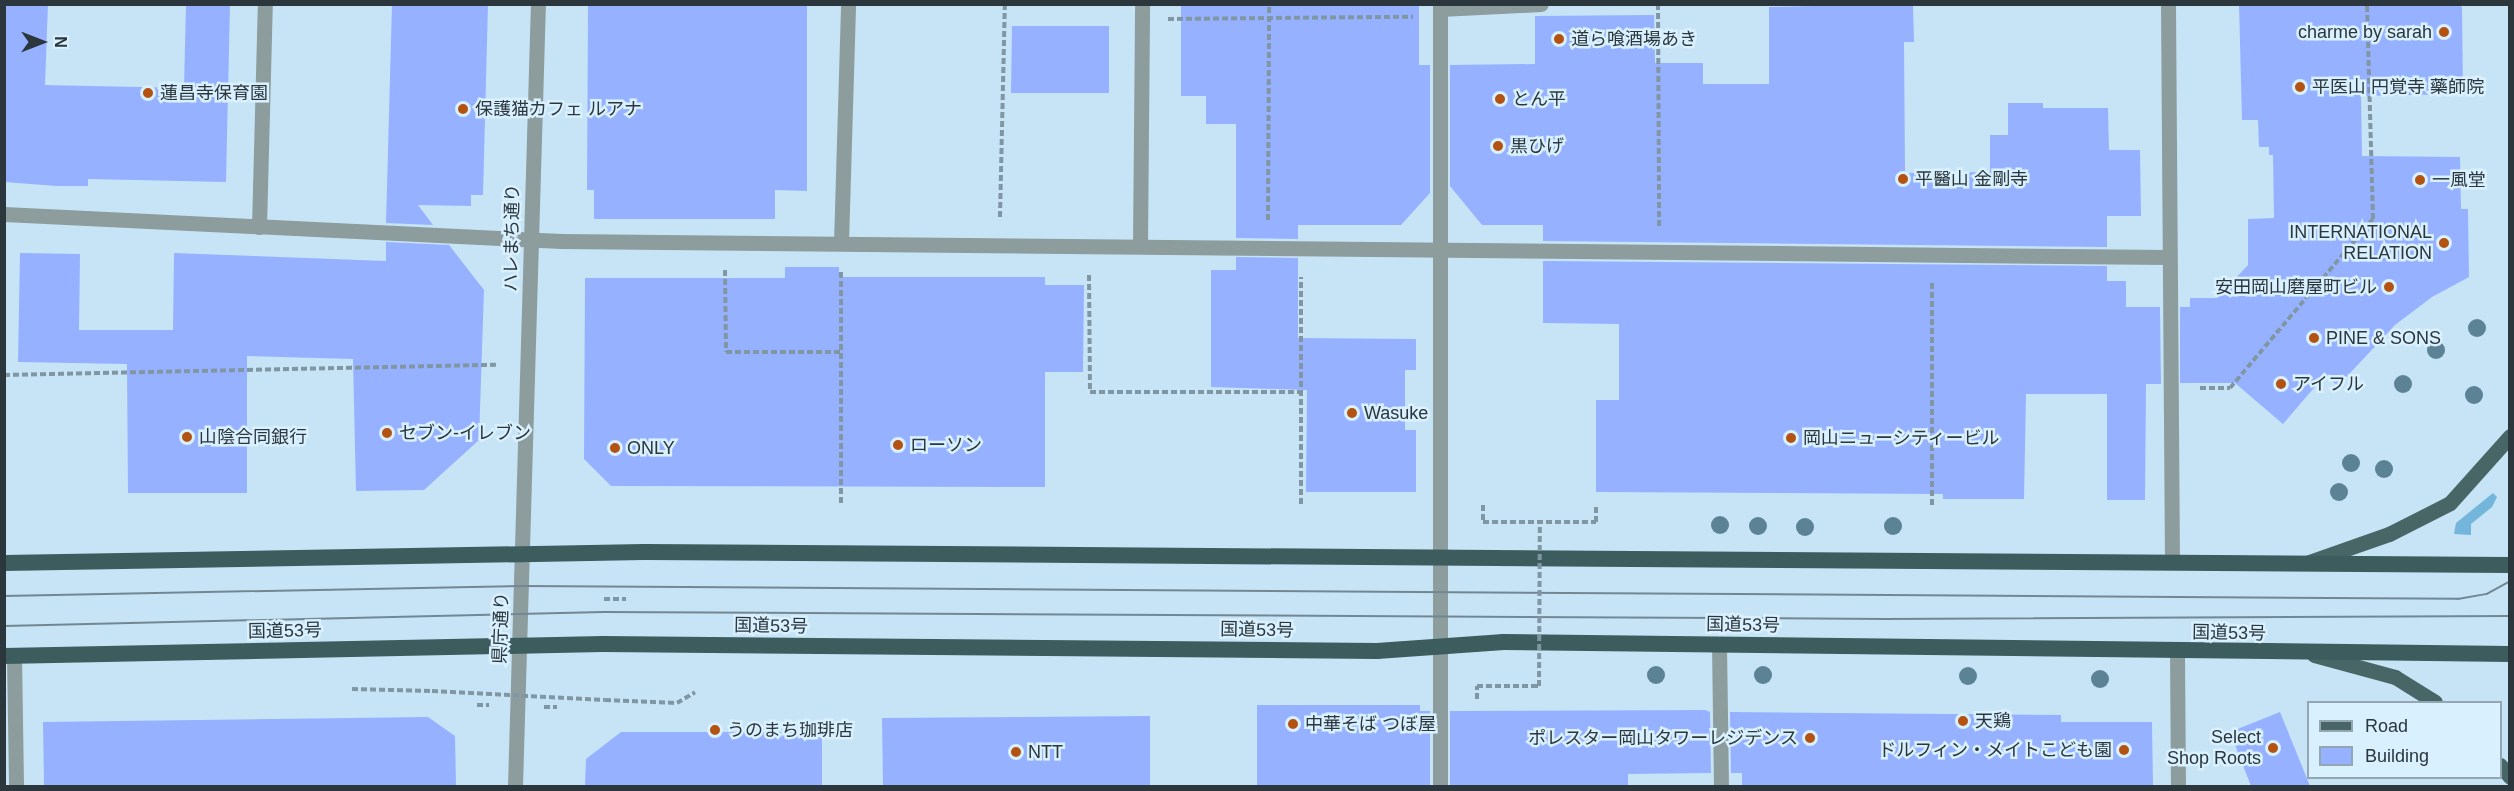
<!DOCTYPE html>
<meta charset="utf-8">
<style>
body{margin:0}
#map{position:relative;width:2514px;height:791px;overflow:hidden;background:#c7e4f6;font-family:Arial,"Noto Sans JP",sans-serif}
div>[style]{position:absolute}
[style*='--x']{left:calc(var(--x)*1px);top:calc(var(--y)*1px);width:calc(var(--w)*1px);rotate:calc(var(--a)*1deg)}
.green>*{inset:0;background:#73b5db}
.building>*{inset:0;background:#96b1ff}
.path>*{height:4px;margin-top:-2px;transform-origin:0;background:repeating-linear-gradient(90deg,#8196a3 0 6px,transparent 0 9px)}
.service>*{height:15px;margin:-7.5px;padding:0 7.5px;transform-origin:7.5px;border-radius:7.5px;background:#8d9d9d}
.minor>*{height:15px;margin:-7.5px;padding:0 7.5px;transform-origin:7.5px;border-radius:7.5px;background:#8d9d9d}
.tertiary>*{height:15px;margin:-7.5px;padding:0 7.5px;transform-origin:7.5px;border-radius:7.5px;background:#8d9d9d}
.primary>*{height:15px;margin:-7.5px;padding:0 7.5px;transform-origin:7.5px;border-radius:7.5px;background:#496667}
.trunk>*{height:16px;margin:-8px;padding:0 8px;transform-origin:8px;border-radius:8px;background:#3d5c5e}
.tram>*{height:1.5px;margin:-0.75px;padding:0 0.75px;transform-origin:0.75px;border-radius:0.75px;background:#738793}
.path-bridge>*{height:4px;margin-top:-2px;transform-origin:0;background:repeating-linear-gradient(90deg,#8196a3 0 6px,transparent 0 9px)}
.trees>*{width:18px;height:18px;margin:-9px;border-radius:50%;background:#5c8295}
.dots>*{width:16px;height:16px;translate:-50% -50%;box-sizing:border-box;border:3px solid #d9f0ff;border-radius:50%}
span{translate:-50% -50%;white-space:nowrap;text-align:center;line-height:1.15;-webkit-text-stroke:5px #d9f0ff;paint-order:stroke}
.poi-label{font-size:18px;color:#2b363d}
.right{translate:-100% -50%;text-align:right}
.left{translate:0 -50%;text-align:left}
.street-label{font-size:18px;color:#2b363d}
.frame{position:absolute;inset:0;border:6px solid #2b363d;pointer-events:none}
.legend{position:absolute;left:2307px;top:701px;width:195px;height:78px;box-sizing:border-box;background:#d9f0ff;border:2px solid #93a6b1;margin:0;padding:8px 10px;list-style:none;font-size:18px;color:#2b363d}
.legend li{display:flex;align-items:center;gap:12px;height:30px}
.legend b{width:30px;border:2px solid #93a6b1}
.north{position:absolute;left:12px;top:12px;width:60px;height:60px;-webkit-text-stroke:4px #d9f0ff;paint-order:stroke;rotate:90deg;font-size:16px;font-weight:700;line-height:24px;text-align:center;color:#2b363d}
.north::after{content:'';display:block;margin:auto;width:21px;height:27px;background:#2b363d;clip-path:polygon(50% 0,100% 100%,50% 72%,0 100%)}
</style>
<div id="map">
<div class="green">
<i style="clip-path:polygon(2493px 493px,2497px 497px,2492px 507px,2471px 524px,2471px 535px,2454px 534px,2456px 523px)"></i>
</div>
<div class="building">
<i style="clip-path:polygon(4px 4px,48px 4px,45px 85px,184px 88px,186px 4px,230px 4px,226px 182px,88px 179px,88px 186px,57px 186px,4px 182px)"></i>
<i style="clip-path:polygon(392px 4px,488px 4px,483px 195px,471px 195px,471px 206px,418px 205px,433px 225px,386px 223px)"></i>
<i style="clip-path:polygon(588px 4px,807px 4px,807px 191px,775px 190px,775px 219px,594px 219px,594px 190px,587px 190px)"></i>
<i style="clip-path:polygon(1181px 4px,1419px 4px,1419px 65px,1430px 65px,1430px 193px,1401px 225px,1298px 225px,1298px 239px,1236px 238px,1236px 124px,1206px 124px,1206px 96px,1181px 96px)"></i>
<i style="clip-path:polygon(1913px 4px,1914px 42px,1904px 42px,1905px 173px,1990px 172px,1990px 135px,2008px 135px,2008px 103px,2043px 103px,2043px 108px,2108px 108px,2109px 150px,2140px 150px,2141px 216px,2107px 216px,2107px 247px,1543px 241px,1543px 225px,1482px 225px,1450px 186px,1450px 65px,1535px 64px,1535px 16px,1654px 15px,1655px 63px,1703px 63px,1703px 84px,1769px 84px,1769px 7px)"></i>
<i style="clip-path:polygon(2239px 4px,2460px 4px,2462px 8px,2463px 94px,2361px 96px,2362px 156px,2460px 157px,2461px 209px,2468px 209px,2469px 277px,2432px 297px,2395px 325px,2338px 386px,2325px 375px,2283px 424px,2235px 383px,2180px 383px,2180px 307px,2190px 307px,2190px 298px,2217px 298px,2248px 265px,2248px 219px,2274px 218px,2273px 155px,2269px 155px,2269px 147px,2259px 147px,2258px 120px,2242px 120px)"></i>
<i style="clip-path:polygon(1012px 26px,1109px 26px,1109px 93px,1011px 93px)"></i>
<i style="clip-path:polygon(386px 242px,449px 245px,484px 290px,479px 440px,424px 490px,356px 491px,353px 359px,247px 356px,247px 493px,128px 493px,127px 364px,18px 362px,20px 253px,80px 254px,79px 330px,173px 330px,174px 253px,386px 261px)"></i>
<i style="clip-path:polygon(1236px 257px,1298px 258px,1298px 338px,1416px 339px,1416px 370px,1405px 370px,1405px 430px,1416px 430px,1416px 492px,1306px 492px,1307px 390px,1211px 387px,1211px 270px,1236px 270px)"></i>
<i style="clip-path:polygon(1543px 261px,2107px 266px,2107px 281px,2126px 281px,2126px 307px,2160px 307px,2161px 384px,2146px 384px,2145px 500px,2107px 500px,2107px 394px,2026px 394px,2024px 499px,1943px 499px,1943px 494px,1596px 492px,1596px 400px,1619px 400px,1619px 324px,1543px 323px)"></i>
<i style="clip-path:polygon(785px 267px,839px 267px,839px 277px,1045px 277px,1045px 285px,1084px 285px,1083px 372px,1045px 372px,1045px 487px,611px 486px,584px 459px,585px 278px,785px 278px)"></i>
<i style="clip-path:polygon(1257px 705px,1420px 705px,1420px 711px,1430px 711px,1430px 786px,1257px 786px)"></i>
<i style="clip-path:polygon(1705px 710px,1710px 712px,1711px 773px,1628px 774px,1628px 786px,1450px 786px,1450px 711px)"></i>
<i style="clip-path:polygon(1730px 712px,2061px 715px,2061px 722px,2152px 722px,2153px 786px,1742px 786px,1742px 773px,1731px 773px)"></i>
<i style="clip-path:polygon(2280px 712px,2310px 786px,2251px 786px,2230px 732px)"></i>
<i style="clip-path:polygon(1150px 716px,1150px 786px,883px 786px,882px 718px)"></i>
<i style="clip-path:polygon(428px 717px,455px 736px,456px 786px,44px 786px,43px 722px)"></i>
<i style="clip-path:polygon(621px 732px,822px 732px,822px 786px,585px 786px,586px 759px)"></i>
</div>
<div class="path">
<i style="--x:1658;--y:4;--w:222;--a:89.7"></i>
<i style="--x:1168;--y:19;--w:245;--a:-0.5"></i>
<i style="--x:1000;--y:217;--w:213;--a:-88.7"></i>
<i style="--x:1268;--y:220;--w:216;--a:-89.7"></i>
<i style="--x:725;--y:270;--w:82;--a:89.3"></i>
<i style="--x:726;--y:352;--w:115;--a:0"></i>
<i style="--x:841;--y:272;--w:231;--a:90"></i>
<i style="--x:1089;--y:275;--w:117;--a:89.5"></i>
<i style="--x:1090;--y:392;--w:211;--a:0"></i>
<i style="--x:1932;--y:283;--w:224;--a:90"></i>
<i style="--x:4;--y:375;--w:492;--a:-1.2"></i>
<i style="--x:2200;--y:388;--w:30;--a:0"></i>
<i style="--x:2230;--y:388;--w:221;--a:-49.8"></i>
<i style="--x:2373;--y:219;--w:215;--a:-91.6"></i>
<i style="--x:1301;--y:504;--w:227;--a:-90"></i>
<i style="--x:1483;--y:505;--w:17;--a:90"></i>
<i style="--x:1483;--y:522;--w:113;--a:0"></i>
<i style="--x:1596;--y:522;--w:16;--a:-90"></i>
<i style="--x:604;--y:599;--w:22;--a:0"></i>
<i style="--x:352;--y:689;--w:80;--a:1.4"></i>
<i style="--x:1477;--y:699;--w:13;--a:-90"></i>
<i style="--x:1477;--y:686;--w:55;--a:0"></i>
<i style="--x:605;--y:700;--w:72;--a:2.4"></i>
<i style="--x:677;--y:703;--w:21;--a:-31"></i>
<i style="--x:477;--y:705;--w:12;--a:0"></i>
<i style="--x:544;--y:707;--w:13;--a:0"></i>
</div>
<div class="service">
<i style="--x:14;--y:656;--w:130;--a:89.1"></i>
</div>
<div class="minor">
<i style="--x:1440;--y:4;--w:782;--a:90"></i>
<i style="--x:2168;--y:4;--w:558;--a:89.59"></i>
<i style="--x:1440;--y:9;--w:101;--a:-2.8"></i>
<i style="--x:4;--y:214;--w:558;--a:2.78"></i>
<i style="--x:561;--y:241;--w:1607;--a:0.57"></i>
<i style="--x:259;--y:227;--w:223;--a:-88.5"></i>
<i style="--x:841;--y:243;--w:239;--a:-88.3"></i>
<i style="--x:1140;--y:245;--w:241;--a:-89.5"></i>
<i style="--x:1719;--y:644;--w:142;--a:89.2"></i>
<i style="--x:2177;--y:651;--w:135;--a:89.6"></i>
</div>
<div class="tertiary">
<i style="--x:515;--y:786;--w:782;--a:-88.32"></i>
</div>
<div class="primary">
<i style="--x:2309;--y:562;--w:85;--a:-19.3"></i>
<i style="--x:2389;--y:534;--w:68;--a:-26.9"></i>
<i style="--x:2450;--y:503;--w:90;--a:-48.2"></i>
<i style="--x:2314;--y:655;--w:84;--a:15.2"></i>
<i style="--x:2395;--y:677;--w:47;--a:32"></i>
<i style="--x:2500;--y:765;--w:16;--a:50"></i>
</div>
<div class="trunk">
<i style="--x:4;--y:563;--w:640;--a:-0.98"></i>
<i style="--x:644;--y:552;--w:1866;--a:0.4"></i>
<i style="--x:4;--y:656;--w:599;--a:-1.15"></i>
<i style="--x:603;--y:644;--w:774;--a:0.52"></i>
<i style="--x:1377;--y:651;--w:127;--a:-4.1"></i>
<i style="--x:1504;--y:642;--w:1006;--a:0.68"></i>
</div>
<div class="tram">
<i style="--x:4;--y:596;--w:518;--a:-1.11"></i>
<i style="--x:522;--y:586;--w:1936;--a:0.38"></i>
<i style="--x:2458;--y:599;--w:29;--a:-10"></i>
<i style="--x:2487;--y:594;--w:26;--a:-29"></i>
<i style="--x:4;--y:626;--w:599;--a:-1.34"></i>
<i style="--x:603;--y:612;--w:1283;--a:0.31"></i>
<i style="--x:1886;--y:619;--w:624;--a:-0.28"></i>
</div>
<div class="path-bridge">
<i style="--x:1532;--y:686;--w:7;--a:0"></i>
<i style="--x:1539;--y:686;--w:164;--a:-89.7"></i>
<i style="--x:432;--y:691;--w:173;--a:3"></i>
</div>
<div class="trees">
<i style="left:2477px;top:328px"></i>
<i style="left:2436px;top:350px"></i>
<i style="left:2403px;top:384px"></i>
<i style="left:2474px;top:395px"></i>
<i style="left:2351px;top:463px"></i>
<i style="left:2384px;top:469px"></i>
<i style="left:2339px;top:492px"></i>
<i style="left:1720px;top:525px"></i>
<i style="left:1758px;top:526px"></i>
<i style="left:1893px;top:526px"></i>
<i style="left:1805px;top:527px"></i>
<i style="left:1656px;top:675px"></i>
<i style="left:1763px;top:675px"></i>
<i style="left:1968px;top:676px"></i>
<i style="left:2100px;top:679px"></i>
</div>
<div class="dots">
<i style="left:2444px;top:32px;background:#b35211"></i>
<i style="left:1559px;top:39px;background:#b35211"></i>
<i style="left:2300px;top:87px;background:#b35211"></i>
<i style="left:148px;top:93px;background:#b35211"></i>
<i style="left:1500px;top:99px;background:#b35211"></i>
<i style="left:463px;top:109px;background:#b35211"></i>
<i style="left:1498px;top:146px;background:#b35211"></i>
<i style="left:1903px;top:179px;background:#b35211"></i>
<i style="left:2420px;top:180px;background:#b35211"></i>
<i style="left:2444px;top:243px;background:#b35211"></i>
<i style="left:2389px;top:287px;background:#b35211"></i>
<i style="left:2314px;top:338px;background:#b35211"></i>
<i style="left:2281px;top:384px;background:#b35211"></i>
<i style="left:1352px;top:413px;background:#b35211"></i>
<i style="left:387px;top:433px;background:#b35211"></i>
<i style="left:187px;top:437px;background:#b35211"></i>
<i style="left:1791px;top:438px;background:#b35211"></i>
<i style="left:898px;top:445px;background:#b35211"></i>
<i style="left:615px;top:448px;background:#b35211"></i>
<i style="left:1963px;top:721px;background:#b35211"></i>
<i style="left:1293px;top:724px;background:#b35211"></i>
<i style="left:715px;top:730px;background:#b35211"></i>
<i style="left:1810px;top:738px;background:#b35211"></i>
<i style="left:2273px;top:748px;background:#b35211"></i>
<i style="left:2124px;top:750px;background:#b35211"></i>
<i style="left:1016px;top:752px;background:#b35211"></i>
</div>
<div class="poi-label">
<span class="right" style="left:2432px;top:32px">charme by sarah</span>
<span class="left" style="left:1571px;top:39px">道ら喰酒場あき</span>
<span class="left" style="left:2312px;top:87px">平医山 円覚寺 藥師院</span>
<span class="left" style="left:160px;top:93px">蓮昌寺保育園</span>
<span class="left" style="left:1512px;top:99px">とん平</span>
<span class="left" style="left:475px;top:109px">保護猫カフェ ルアナ</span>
<span class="left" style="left:1510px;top:146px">黒ひげ</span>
<span class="left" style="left:1915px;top:179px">平醫山 金剛寺</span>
<span class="left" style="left:2432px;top:180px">一風堂</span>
<span class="right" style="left:2432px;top:243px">INTERNATIONAL<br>RELATION</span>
<span class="right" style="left:2377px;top:287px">安田岡山磨屋町ビル</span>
<span class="left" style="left:2326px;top:338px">PINE &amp; SONS</span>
<span class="left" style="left:2293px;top:384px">アイフル</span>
<span class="left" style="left:1364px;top:413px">Wasuke</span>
<span class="left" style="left:399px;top:433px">セブン-イレブン</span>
<span class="left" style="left:199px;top:437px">山陰合同銀行</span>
<span class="left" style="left:1803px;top:438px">岡山ニューシティービル</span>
<span class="left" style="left:910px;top:445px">ローソン</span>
<span class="left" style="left:627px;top:448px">ONLY</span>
<span class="left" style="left:1975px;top:721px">天鶏</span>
<span class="left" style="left:1305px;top:724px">中華そば つぼ屋</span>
<span class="left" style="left:727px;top:730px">うのまち珈琲店</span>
<span class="right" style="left:1798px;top:738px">ポレスター岡山タワーレジデンス</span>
<span class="right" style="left:2261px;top:748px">Select<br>Shop Roots</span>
<span class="right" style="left:2112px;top:750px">ドルフィン・メイトこども園</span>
<span class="left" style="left:1028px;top:752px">NTT</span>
</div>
<div class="street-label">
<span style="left:512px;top:238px;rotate:-89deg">ハレまち通り</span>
<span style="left:1743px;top:625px;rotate:1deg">国道53号</span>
<span style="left:771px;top:626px;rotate:1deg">国道53号</span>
<span style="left:501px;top:628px;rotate:-88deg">県庁通り</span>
<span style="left:1257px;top:630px;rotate:1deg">国道53号</span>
<span style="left:285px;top:631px;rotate:-1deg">国道53号</span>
<span style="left:2229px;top:633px;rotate:1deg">国道53号</span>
</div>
<div class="frame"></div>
<ul class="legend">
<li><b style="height:8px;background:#496667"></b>Road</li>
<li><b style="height:16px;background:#96b1ff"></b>Building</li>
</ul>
<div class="north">N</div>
</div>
